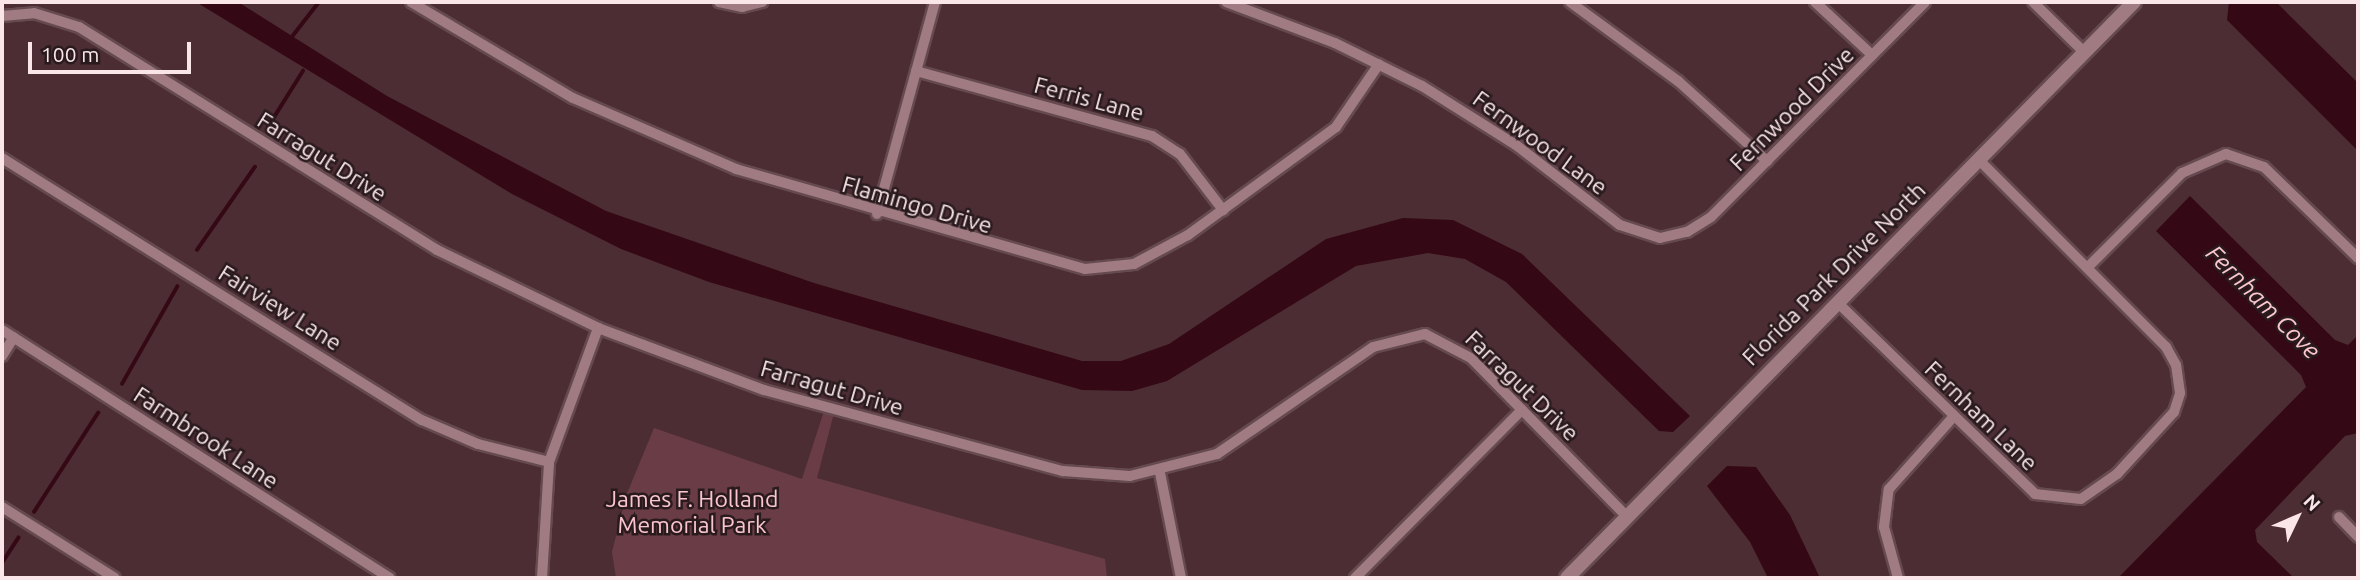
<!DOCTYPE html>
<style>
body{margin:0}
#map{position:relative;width:2360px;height:580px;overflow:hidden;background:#4c2d33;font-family:Ubuntu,sans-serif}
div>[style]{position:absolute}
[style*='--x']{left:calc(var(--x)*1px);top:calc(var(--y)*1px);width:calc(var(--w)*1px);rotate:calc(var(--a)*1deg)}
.green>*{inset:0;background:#6a3d46}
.water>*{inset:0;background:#350815}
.stream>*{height:3.5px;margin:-1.75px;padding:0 1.75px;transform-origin:1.75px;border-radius:1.75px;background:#350815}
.roads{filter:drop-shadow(2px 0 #654a50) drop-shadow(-2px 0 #654a50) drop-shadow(0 2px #654a50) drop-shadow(0 -2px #654a50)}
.street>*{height:10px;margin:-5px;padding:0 5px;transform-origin:5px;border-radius:5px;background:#a07b82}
.secondary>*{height:14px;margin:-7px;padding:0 7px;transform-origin:7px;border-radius:7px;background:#a07b82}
span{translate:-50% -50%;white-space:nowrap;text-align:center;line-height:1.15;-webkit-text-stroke:5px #281a1d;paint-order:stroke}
.street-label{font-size:23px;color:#fae5e8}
.park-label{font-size:23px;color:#fac5ce}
.water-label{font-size:24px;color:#fcc7cf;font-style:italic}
.frame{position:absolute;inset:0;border:4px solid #fae5e8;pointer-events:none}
.north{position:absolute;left:2262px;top:482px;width:70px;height:70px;-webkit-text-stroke:5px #281a1d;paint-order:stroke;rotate:46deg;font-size:19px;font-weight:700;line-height:28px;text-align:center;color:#fae5e8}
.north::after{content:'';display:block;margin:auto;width:24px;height:32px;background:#fae5e8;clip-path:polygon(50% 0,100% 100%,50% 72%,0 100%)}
.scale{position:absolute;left:28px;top:42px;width:163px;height:32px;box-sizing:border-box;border:4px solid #fae5e8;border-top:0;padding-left:9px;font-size:21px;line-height:24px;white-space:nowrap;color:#fae5e8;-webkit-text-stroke:5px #281a1d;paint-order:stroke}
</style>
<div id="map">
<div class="green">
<i style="clip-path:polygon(824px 411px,834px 413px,817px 478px,1105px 559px,1107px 578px,616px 578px,612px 552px,626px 496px,654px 428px,802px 479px)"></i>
</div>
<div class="water">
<i style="clip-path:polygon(196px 2px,238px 2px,387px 96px,606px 211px,814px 283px,1082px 361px,1121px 361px,1169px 344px,1326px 239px,1403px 218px,1453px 220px,1522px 254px,1690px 416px,1673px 432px,1659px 431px,1506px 282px,1465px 259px,1428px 253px,1356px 266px,1167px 381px,1132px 391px,1082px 390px,709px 282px,621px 249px,512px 194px)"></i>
<i style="clip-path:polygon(2229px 2px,2276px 2px,2358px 83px,2358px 151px,2227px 20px)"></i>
<i style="clip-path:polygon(2190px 196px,2335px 340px,2348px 345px,2358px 335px,2358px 433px,2345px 436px,2255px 530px,2257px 542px,2294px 578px,2118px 578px,2306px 387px,2301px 375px,2156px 231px)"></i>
<i style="clip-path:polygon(1727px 466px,1756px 467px,1790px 515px,1820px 578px,1768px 578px,1750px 542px,1707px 486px)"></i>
</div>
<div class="stream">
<i style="--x:291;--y:38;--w:46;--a:-52.1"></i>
<i style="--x:268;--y:127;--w:66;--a:-58"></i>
<i style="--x:197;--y:250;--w:101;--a:-55.1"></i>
<i style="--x:122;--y:384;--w:112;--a:-60.4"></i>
<i style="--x:34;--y:512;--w:118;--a:-57.1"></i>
<i style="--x:2;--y:563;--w:30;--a:-57"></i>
</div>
<div class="roads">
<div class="street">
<i style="--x:411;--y:2;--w:188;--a:30.7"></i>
<i style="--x:573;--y:98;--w:178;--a:23.5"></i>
<i style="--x:736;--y:169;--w:363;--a:16"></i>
<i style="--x:1085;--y:269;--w:49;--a:-5.8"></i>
<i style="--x:1134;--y:264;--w:61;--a:-28.2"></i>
<i style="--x:1188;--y:235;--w:183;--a:-36.1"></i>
<i style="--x:1336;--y:127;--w:76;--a:-55.7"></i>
<i style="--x:719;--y:2;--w:24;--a:12"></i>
<i style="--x:742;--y:7;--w:21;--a:-14"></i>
<i style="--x:1226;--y:2;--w:116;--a:20.6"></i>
<i style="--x:1335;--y:43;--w:97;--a:26.3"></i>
<i style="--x:1422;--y:86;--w:111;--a:32.1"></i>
<i style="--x:1516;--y:145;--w:131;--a:37.6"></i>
<i style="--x:1620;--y:225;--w:42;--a:18"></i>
<i style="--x:1660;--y:238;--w:28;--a:-13"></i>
<i style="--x:1687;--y:232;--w:28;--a:-32"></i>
<i style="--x:1711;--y:217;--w:303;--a:-45.1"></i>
<i style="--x:1570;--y:2;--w:134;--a:36.2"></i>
<i style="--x:1678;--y:81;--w:120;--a:42"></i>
<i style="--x:1815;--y:2;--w:78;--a:42.9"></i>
<i style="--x:2033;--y:2;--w:73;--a:44.4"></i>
<i style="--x:2;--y:16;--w:32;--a:-5"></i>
<i style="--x:34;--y:13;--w:47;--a:17.3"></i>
<i style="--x:79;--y:27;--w:422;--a:31.9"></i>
<i style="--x:437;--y:250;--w:179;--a:25.8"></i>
<i style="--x:598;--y:328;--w:177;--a:20.5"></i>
<i style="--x:764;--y:390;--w:310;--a:15.2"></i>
<i style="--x:1063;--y:471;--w:67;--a:4.3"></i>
<i style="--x:1130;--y:476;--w:90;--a:-14.2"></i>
<i style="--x:1217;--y:454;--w:189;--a:-34.4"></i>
<i style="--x:1373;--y:347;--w:54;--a:-14"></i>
<i style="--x:1425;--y:334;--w:52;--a:27.6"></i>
<i style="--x:1471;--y:358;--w:223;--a:45.5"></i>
<i style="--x:916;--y:71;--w:245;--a:15.4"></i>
<i style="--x:1152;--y:136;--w:33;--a:33"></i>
<i style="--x:1180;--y:154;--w:71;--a:52.5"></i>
<i style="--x:2;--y:158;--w:495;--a:32"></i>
<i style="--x:422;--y:420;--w:61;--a:23.2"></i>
<i style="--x:478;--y:444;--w:73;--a:14.2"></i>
<i style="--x:877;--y:214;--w:220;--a:-74.7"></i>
<i style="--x:2088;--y:267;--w:133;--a:-45"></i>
<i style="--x:2182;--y:173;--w:48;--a:-23.4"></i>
<i style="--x:2226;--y:154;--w:40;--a:18.9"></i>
<i style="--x:2264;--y:167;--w:131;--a:44.1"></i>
<i style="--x:1838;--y:303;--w:274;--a:44.1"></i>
<i style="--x:2035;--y:494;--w:46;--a:6.2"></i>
<i style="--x:2081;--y:499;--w:44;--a:-34.8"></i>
<i style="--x:2117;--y:474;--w:84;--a:-47.4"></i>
<i style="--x:2174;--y:412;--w:20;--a:-72"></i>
<i style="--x:2180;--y:393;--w:28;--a:-98"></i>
<i style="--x:2176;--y:365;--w:21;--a:-119"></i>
<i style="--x:2166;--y:347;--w:264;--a:-135"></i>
<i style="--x:2;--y:330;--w:460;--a:32.6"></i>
<i style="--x:2;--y:356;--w:22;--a:-58"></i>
<i style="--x:1160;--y:473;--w:107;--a:78.7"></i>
<i style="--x:2;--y:507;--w:133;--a:32.1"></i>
<i style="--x:2339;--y:517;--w:28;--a:46"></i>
<i style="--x:542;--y:578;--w:116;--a:-86.5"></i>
<i style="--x:549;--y:462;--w:143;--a:-69.9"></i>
<i style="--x:1355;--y:578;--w:237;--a:-45.2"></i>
<i style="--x:1898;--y:578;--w:53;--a:-105.4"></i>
<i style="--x:1884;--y:527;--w:38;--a:-83"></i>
<i style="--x:1889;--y:489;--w:98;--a:-48.3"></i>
</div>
<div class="secondary">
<i style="--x:1567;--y:578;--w:808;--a:-45.45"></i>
</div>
</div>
<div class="street-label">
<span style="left:1089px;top:99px;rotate:15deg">Ferris Lane</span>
<span style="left:1792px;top:109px;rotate:-45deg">Fernwood Drive</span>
<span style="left:1540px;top:143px;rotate:36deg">Fernwood Lane</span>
<span style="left:322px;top:157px;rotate:32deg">Farragut Drive</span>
<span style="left:917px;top:205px;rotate:16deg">Flamingo Drive</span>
<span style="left:1834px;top:274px;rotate:-45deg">Florida Park Drive North</span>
<span style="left:280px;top:308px;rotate:32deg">Fairview Lane</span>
<span style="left:1522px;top:386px;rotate:44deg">Farragut Drive</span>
<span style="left:832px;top:388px;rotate:16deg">Farragut Drive</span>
<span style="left:1981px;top:416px;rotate:44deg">Fernham Lane</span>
<span style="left:206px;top:438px;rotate:33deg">Farmbrook Lane</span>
</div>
<div class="park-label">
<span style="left:692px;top:512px">James F. Holland<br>Memorial Park</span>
</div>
<div class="water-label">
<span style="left:2263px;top:302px;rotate:45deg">Fernham Cove</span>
</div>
<div class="frame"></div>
<div class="north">N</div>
<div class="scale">100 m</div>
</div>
